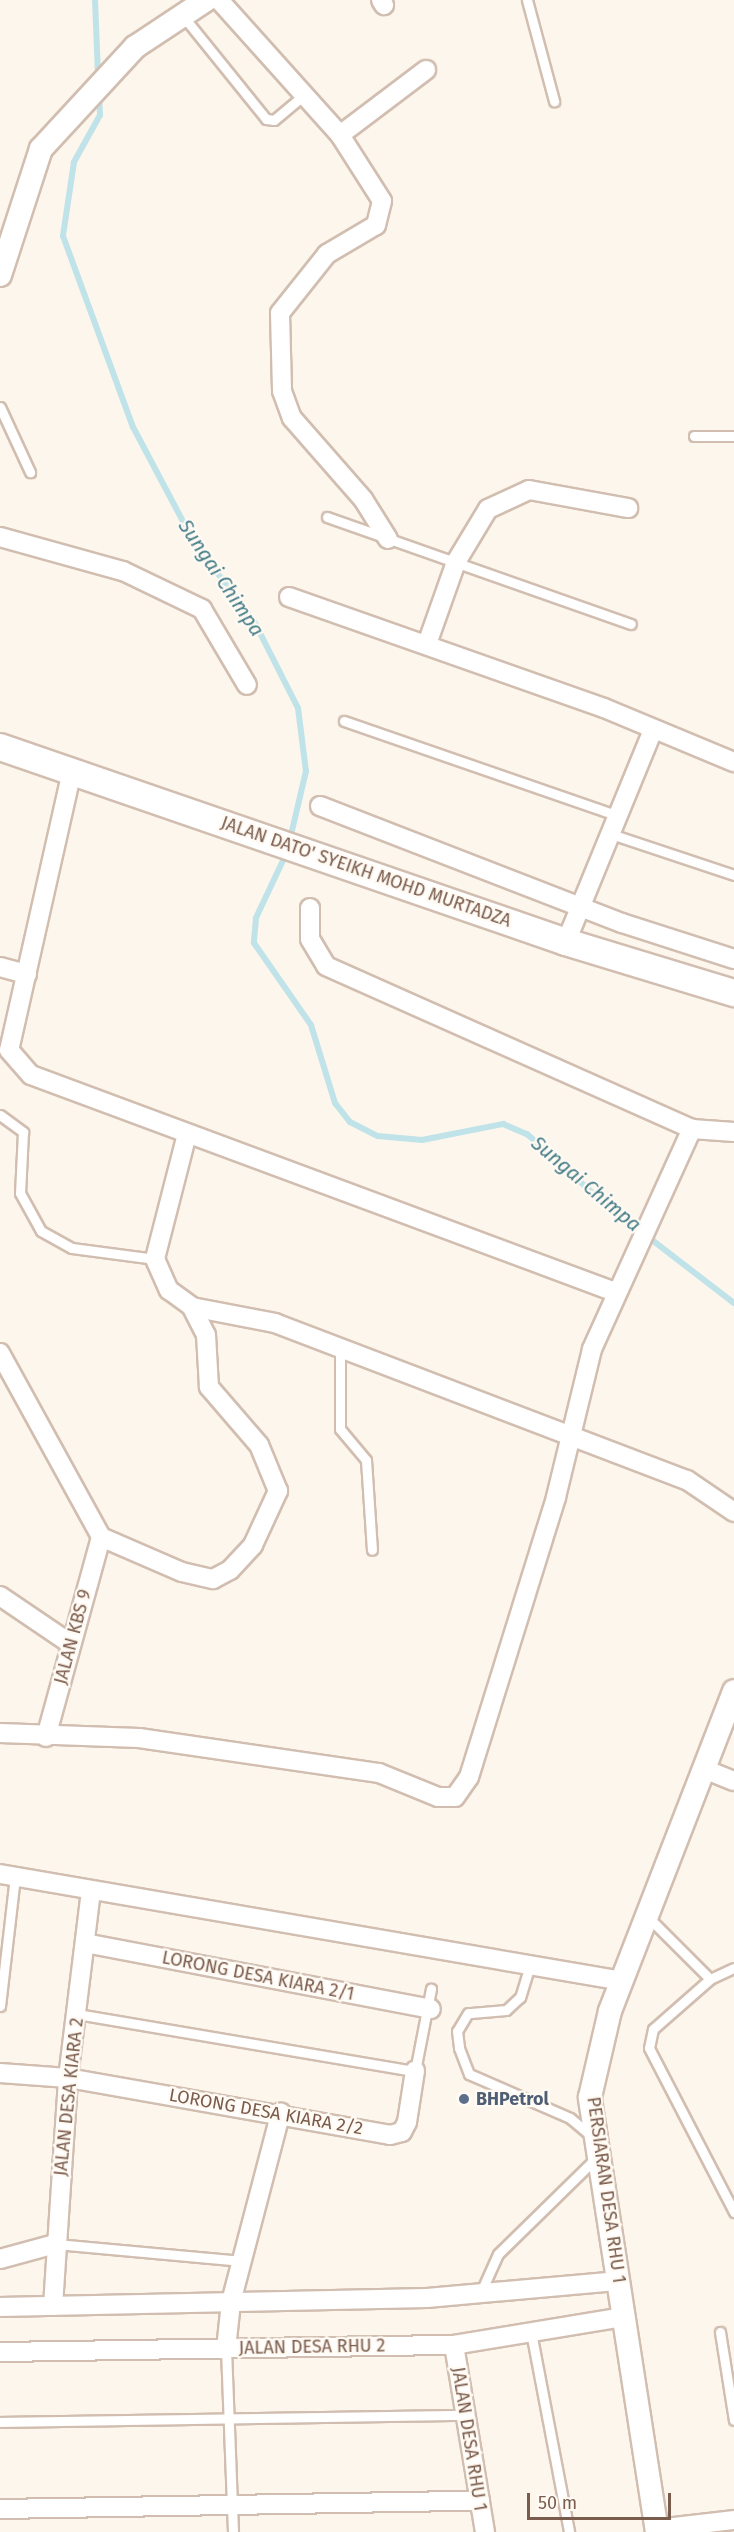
<!DOCTYPE html>
<style>
body{margin:0}
#map{position:relative;width:734px;height:2532px;overflow:hidden;background:#fdf6ec;font-family:"Fira Sans",sans-serif}
div>[style]{position:absolute}
[style*='--x']{left:calc(var(--x)*1px);top:calc(var(--y)*1px);width:calc(var(--w)*1px);rotate:calc(var(--a)*1deg)}
.stream>*{height:6px;margin:-3px;padding:0 3px;transform-origin:3px;border-radius:3px;background:#bfe3e8}
.roads{filter:drop-shadow(2px 0 #d1beb0) drop-shadow(-2px 0 #d1beb0) drop-shadow(0 2px #d1beb0) drop-shadow(0 -2px #d1beb0)}
.service>*{height:9px;margin:-4.5px;padding:0 4.5px;transform-origin:4.5px;border-radius:4.5px;background:#fff}
.minor>*{height:18px;margin:-9px;padding:0 9px;transform-origin:9px;border-radius:9px;background:#fff}
.tertiary>*{height:22px;margin:-11px;padding:0 11px;transform-origin:11px;border-radius:11px;background:#fff}
.secondary>*{height:26px;margin:-13px;padding:0 13px;transform-origin:13px;border-radius:13px;background:#fff}
.dots>*{width:16px;height:16px;translate:-50% -50%;box-sizing:border-box;border:3px solid #fffaf3;border-radius:50%}
span{translate:-50% -50%;white-space:nowrap;text-align:center;line-height:1.15;-webkit-text-stroke:4.5px #fffaf3;paint-order:stroke}
.street-label{font-size:18px;color:#7a5c4d}
.service-label{font-size:18px;color:#4e5e75;font-weight:700}
.left{translate:0 -50%;text-align:left}
.water-label{font-size:20px;color:#437c86;font-style:italic}
.scale{position:absolute;left:527px;top:2493px;width:144px;height:27px;box-sizing:border-box;border:3px solid #7a5c4d;border-top:0;padding-left:8px;font-size:18px;line-height:21px;white-space:nowrap;color:#7a5c4d;-webkit-text-stroke:4px #fffaf3;paint-order:stroke}
</style>
<div id="map">
<div class="stream">
<i style="--x:95;--y:0;--w:76;--a:87.7"></i>
<i style="--x:99;--y:95;--w:20;--a:87"></i>
<i style="--x:100;--y:115;--w:54;--a:119"></i>
<i style="--x:74;--y:162;--w:75;--a:98.5"></i>
<i style="--x:63;--y:236;--w:203;--a:69.9"></i>
<i style="--x:133;--y:427;--w:132;--a:62.1"></i>
<i style="--x:195;--y:544;--w:97;--a:52.5"></i>
<i style="--x:254;--y:621;--w:97;--a:63.2"></i>
<i style="--x:298;--y:708;--w:64;--a:82.8"></i>
<i style="--x:306;--y:771;--w:70;--a:103.2"></i>
<i style="--x:287;--y:852;--w:73;--a:115.2"></i>
<i style="--x:256;--y:918;--w:25;--a:95"></i>
<i style="--x:254;--y:943;--w:100;--a:55.2"></i>
<i style="--x:311;--y:1025;--w:82;--a:72.9"></i>
<i style="--x:335;--y:1103;--w:24;--a:52"></i>
<i style="--x:350;--y:1122;--w:31;--a:27"></i>
<i style="--x:378;--y:1136;--w:44;--a:5.2"></i>
<i style="--x:422;--y:1140;--w:83;--a:-11.2"></i>
<i style="--x:503;--y:1124;--w:26;--a:23"></i>
<i style="--x:527;--y:1134;--w:103;--a:41.9"></i>
<i style="--x:604;--y:1203;--w:164;--a:37.6"></i>
</div>
<div class="roads">
<div class="service">
<i style="--x:527;--y:0;--w:105;--a:75"></i>
<i style="--x:183;--y:16;--w:132;--a:51.1"></i>
<i style="--x:266;--y:119;--w:8;--a:7"></i>
<i style="--x:274;--y:120;--w:39;--a:-40"></i>
<i style="--x:0;--y:407;--w:72;--a:65.2"></i>
<i style="--x:694;--y:436;--w:40;--a:0"></i>
<i style="--x:327;--y:517;--w:322;--a:19.4"></i>
<i style="--x:344;--y:721;--w:290;--a:19.1"></i>
<i style="--x:608;--y:833;--w:133;--a:18.4"></i>
<i style="--x:0;--y:1115;--w:29;--a:36"></i>
<i style="--x:23;--y:1132;--w:61;--a:92.8"></i>
<i style="--x:20;--y:1193;--w:43;--a:61.1"></i>
<i style="--x:41;--y:1231;--w:35;--a:29"></i>
<i style="--x:72;--y:1248;--w:84;--a:7.5"></i>
<i style="--x:340;--y:1349;--w:80;--a:90"></i>
<i style="--x:340;--y:1429;--w:40;--a:50"></i>
<i style="--x:366;--y:1460;--w:90;--a:86.2"></i>
<i style="--x:647;--y:1916;--w:89;--a:45"></i>
<i style="--x:710;--y:1979;--w:76;--a:138.7"></i>
<i style="--x:653;--y:2029;--w:19;--a:102"></i>
<i style="--x:649;--y:2048;--w:185;--a:62.6"></i>
<i style="--x:530;--y:1965;--w:34;--a:107"></i>
<i style="--x:520;--y:1997;--w:19;--a:137"></i>
<i style="--x:506;--y:2010;--w:38;--a:175"></i>
<i style="--x:468;--y:2013;--w:21;--a:121"></i>
<i style="--x:457;--y:2031;--w:17;--a:83"></i>
<i style="--x:459;--y:2048;--w:28;--a:69"></i>
<i style="--x:469;--y:2074;--w:110;--a:23.5"></i>
<i style="--x:570;--y:2118;--w:30;--a:40"></i>
<i style="--x:710;--y:1979;--w:26;--a:-25"></i>
<i style="--x:0;--y:2006;--w:130;--a:-83.4"></i>
<i style="--x:77;--y:2014;--w:343;--a:9.6"></i>
<i style="--x:415;--y:2071;--w:84;--a:-79"></i>
<i style="--x:56;--y:2244;--w:187;--a:5.2"></i>
<i style="--x:480;--y:2294;--w:44;--a:-65.8"></i>
<i style="--x:498;--y:2254;--w:140;--a:-44.4"></i>
<i style="--x:531;--y:2332;--w:204;--a:79.2"></i>
<i style="--x:720;--y:2332;--w:89;--a:81"></i>
<i style="--x:226;--y:2349;--w:183;--a:87.8"></i>
<i style="--x:0;--y:2422;--w:465;--a:-0.9"></i>
</div>
<div class="minor">
<i style="--x:219;--y:0;--w:181;--a:48.1"></i>
<i style="--x:340;--y:135;--w:78;--a:57.5"></i>
<i style="--x:382;--y:201;--w:25;--a:104"></i>
<i style="--x:376;--y:225;--w:57;--a:149.4"></i>
<i style="--x:327;--y:254;--w:75;--a:128.5"></i>
<i style="--x:280;--y:313;--w:78;--a:88.5"></i>
<i style="--x:282;--y:391;--w:29;--a:70"></i>
<i style="--x:292;--y:418;--w:108;--a:48.8"></i>
<i style="--x:363;--y:499;--w:47;--a:58"></i>
<i style="--x:381;--y:0;--w:6;--a:59"></i>
<i style="--x:340;--y:135;--w:108;--a:-37.1"></i>
<i style="--x:0;--y:537;--w:128;--a:15.5"></i>
<i style="--x:123;--y:571;--w:88;--a:25.7"></i>
<i style="--x:202;--y:609;--w:88;--a:59.4"></i>
<i style="--x:289;--y:597;--w:334;--a:19.4"></i>
<i style="--x:604;--y:708;--w:141;--a:22.6"></i>
<i style="--x:427;--y:644;--w:87;--a:-70.5"></i>
<i style="--x:456;--y:562;--w:62;--a:-58.9"></i>
<i style="--x:488;--y:509;--w:45;--a:-24.9"></i>
<i style="--x:529;--y:490;--w:101;--a:10.3"></i>
<i style="--x:72;--y:771;--w:286;--a:102.7"></i>
<i style="--x:9;--y:1050;--w:33;--a:49"></i>
<i style="--x:31;--y:1075;--w:623;--a:20.38"></i>
<i style="--x:320;--y:806;--w:324;--a:21.2"></i>
<i style="--x:622;--y:923;--w:118;--a:17.8"></i>
<i style="--x:310;--y:908;--w:31;--a:90"></i>
<i style="--x:310;--y:939;--w:31;--a:59"></i>
<i style="--x:326;--y:966;--w:401;--a:24"></i>
<i style="--x:692;--y:1129;--w:42;--a:4.1"></i>
<i style="--x:566;--y:942;--w:229;--a:-67.7"></i>
<i style="--x:0;--y:967;--w:28;--a:15"></i>
<i style="--x:187;--y:1134;--w:129;--a:104.4"></i>
<i style="--x:155;--y:1259;--w:34;--a:66"></i>
<i style="--x:169;--y:1290;--w:29;--a:36"></i>
<i style="--x:192;--y:1307;--w:85;--a:10.9"></i>
<i style="--x:275;--y:1323;--w:441;--a:20.9"></i>
<i style="--x:687;--y:1480;--w:57;--a:34.2"></i>
<i style="--x:0;--y:1353;--w:210;--a:61.2"></i>
<i style="--x:101;--y:1537;--w:88;--a:23.4"></i>
<i style="--x:182;--y:1572;--w:32;--a:13"></i>
<i style="--x:213;--y:1579;--w:19;--a:-28"></i>
<i style="--x:230;--y:1570;--w:34;--a:-47"></i>
<i style="--x:253;--y:1545;--w:60;--a:-65.2"></i>
<i style="--x:278;--y:1491;--w:50;--a:-112.4"></i>
<i style="--x:259;--y:1445;--w:77;--a:-130.8"></i>
<i style="--x:209;--y:1387;--w:52;--a:-93.3"></i>
<i style="--x:206;--y:1335;--w:31;--a:-117"></i>
<i style="--x:0;--y:1596;--w:86;--a:34.1"></i>
<i style="--x:0;--y:1733;--w:139;--a:2.1"></i>
<i style="--x:139;--y:1738;--w:243;--a:8.3"></i>
<i style="--x:379;--y:1773;--w:64;--a:22.1"></i>
<i style="--x:438;--y:1797;--w:17;--a:0"></i>
<i style="--x:455;--y:1797;--w:24;--a:-55"></i>
<i style="--x:469;--y:1777;--w:293;--a:-72.7"></i>
<i style="--x:556;--y:1497;--w:152;--a:-76.3"></i>
<i style="--x:592;--y:1349;--w:242;--a:-65.6"></i>
<i style="--x:46;--y:1737;--w:207;--a:-74.6"></i>
<i style="--x:704;--y:1769;--w:32;--a:22"></i>
<i style="--x:0;--y:1874;--w:631;--a:9.76"></i>
<i style="--x:85;--y:1943;--w:352;--a:10.8"></i>
<i style="--x:0;--y:2073;--w:68;--a:4.2"></i>
<i style="--x:68;--y:2078;--w:327;--a:10"></i>
<i style="--x:390;--y:2135;--w:12;--a:-14"></i>
<i style="--x:402;--y:2132;--w:11;--a:-63"></i>
<i style="--x:407;--y:2122;--w:52;--a:-81.1"></i>
<i style="--x:0;--y:2259;--w:57;--a:-15.3"></i>
<i style="--x:53;--y:2306;--w:228;--a:-86.2"></i>
<i style="--x:68;--y:2078;--w:189;--a:-83"></i>
<i style="--x:0;--y:2307;--w:427;--a:-1.2"></i>
<i style="--x:427;--y:2298;--w:193;--a:-5.1"></i>
<i style="--x:454;--y:2345;--w:190;--a:80.6"></i>
<i style="--x:226;--y:2349;--w:47;--a:-83.9"></i>
<i style="--x:231;--y:2302;--w:196;--a:-75.3"></i>
<i style="--x:0;--y:2352;--w:454;--a:-0.9"></i>
<i style="--x:454;--y:2345;--w:171;--a:-9.4"></i>
<i style="--x:0;--y:2509;--w:480;--a:-1"></i>
<i style="--x:657;--y:2529;--w:78;--a:-6.7"></i>
</div>
<div class="tertiary">
<i style="--x:0;--y:275;--w:133;--a:-72"></i>
<i style="--x:41;--y:149;--w:139;--a:-47.3"></i>
<i style="--x:135;--y:47;--w:85;--a:-33.5"></i>
<i style="--x:657;--y:2532;--w:440;--a:-98.8"></i>
<i style="--x:590;--y:2097;--w:88;--a:-76.9"></i>
<i style="--x:610;--y:2011;--w:343;--a:-68.8"></i>
</div>
<div class="secondary">
<i style="--x:0;--y:747;--w:599;--a:19.01"></i>
<i style="--x:566;--y:942;--w:176;--a:16.9"></i>
</div>
</div>
<div class="dots">
<i style="left:464px;top:2099px;background:#5c6f8a"></i>
</div>
<div class="street-label">
<span style="left:366px;top:872px;rotate:19deg">JALAN DATO' SYEIKH MOHD MURTADZA</span>
<span style="left:73px;top:1637px;rotate:-75deg">JALAN KBS 9</span>
<span style="left:258px;top:1976px;rotate:11deg">LORONG DESA KIARA 2/1</span>
<span style="left:69px;top:2097px;rotate:-84deg">JALAN DESA KIARA 2</span>
<span style="left:266px;top:2112px;rotate:10deg">LORONG DESA KIARA 2/2</span>
<span style="left:606px;top:2190px;rotate:82deg">PERSIARAN DESA RHU 1</span>
<span style="left:312px;top:2347px;rotate:-1deg">JALAN DESA RHU 2</span>
<span style="left:469px;top:2439px;rotate:81deg">JALAN DESA RHU 1</span>
</div>
<div class="service-label">
<span class="left" style="left:476px;top:2099px">BHPetrol</span>
</div>
<div class="water-label">
<span style="left:221px;top:578px;rotate:56deg">Sungai Chimpa</span>
<span style="left:586px;top:1184px;rotate:40deg">Sungai Chimpa</span>
</div>
<div class="scale">50 m</div>
</div>
